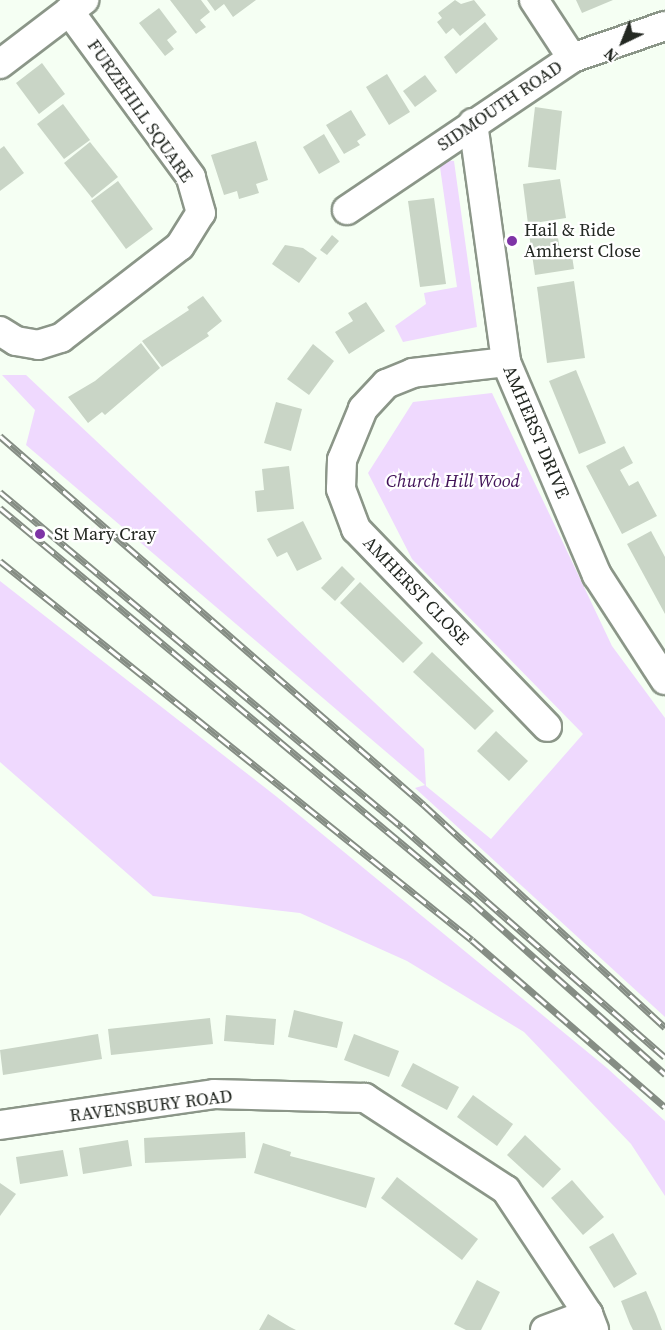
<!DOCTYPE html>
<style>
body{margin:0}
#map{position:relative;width:665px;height:1330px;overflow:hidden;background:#f5fff3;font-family:"Source Serif 4",serif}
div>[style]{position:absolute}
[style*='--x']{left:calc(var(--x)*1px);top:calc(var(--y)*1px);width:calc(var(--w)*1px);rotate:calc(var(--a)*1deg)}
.green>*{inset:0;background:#efd9fe}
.building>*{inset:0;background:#c9d5c6}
.roads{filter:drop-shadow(2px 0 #8b9688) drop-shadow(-2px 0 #8b9688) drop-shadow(0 2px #8b9688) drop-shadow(0 -2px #8b9688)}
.minor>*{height:28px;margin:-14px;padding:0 14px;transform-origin:14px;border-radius:14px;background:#fff}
.rail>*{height:7px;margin-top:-3.5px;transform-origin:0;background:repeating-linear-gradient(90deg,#fff 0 14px,#858d84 0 28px);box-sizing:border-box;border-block:2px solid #858d84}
.dots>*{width:16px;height:16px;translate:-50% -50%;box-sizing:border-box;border:3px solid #fff;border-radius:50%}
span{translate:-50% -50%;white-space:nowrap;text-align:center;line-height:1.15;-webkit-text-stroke:4.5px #fff;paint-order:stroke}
.street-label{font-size:18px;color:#232822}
.poi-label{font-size:18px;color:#232822}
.left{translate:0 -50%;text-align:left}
.park-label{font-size:18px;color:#401157;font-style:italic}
.north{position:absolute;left:593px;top:12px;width:60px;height:60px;-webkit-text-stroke:4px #fff;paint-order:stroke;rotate:223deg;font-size:16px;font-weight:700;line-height:24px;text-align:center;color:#232822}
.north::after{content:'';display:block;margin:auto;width:21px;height:27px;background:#232822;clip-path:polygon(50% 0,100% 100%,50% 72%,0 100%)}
</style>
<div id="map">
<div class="green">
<i style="clip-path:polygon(439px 160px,454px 161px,477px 327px,403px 342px,395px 326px,426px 304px,424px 293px,457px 287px)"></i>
<i style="clip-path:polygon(2px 375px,26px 375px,424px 749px,426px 786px,491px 839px,583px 734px,412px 559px,368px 473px,413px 402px,492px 393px,612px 646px,665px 718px,665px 1017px,415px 788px,425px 785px,26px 445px,35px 410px)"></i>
<i style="clip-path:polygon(0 581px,277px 797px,607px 1068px,665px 1121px,665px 1196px,631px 1144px,524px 1032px,407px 961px,300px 913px,153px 896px,0 762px)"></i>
</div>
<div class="building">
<i style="clip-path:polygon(170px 0,201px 0,210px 12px,200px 20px,206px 27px,196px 34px)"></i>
<i style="clip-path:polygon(207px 0,256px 0,233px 17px,224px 4px,215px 11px)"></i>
<i style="clip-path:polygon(455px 0,461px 4px,474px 0,486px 15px,460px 36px,453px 28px,446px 34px,437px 22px,442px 18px,438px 13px)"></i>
<i style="clip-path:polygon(576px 0,613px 0,582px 13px)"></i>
<i style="clip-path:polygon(159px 8px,177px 32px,167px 40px,174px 49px,165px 56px,139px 23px)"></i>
<i style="clip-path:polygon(485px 22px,498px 39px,456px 74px,444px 57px)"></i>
<i style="clip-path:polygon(42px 63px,65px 94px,39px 114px,16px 83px)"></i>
<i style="clip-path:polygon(387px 74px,410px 112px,389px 125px,366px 87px)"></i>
<i style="clip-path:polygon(425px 75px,437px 91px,415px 107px,403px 91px)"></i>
<i style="clip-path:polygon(63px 104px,90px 140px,64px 159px,37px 124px)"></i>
<i style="clip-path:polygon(535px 107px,562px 111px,556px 170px,528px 167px)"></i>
<i style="clip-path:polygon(351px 110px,366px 135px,357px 141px,360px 145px,344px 154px,326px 125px)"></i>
<i style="clip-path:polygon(324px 134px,340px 162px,319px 174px,303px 147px)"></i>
<i style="clip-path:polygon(256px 141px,268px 180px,256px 184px,259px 193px,239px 199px,237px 191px,224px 195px,211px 155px)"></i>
<i style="clip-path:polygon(90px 142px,118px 177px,92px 198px,64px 163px)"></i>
<i style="clip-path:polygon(4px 146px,24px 173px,0 191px,0 149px)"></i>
<i style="clip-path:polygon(560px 179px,566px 218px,528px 224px,523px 184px)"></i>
<i style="clip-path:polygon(118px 181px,153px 229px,126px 249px,91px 201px)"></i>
<i style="clip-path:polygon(434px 198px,446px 284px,420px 287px,408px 201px)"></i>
<i style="clip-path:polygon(557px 231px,560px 251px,571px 249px,574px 269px,535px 275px,529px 234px)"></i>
<i style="clip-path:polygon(332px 235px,339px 241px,327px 255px,320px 250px)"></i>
<i style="clip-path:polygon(285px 245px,303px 248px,317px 258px,299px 283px,272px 264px)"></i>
<i style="clip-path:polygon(574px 281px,585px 358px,547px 363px,537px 287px)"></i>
<i style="clip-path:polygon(203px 296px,222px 321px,207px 333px,209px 336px,162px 367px,142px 341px,189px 310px,187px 307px)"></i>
<i style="clip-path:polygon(366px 302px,385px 331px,349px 354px,335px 332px,353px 321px,348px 313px)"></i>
<i style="clip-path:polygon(141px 343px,160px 368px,105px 415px,102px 412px,88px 423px,68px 397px,95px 381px)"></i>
<i style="clip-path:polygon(313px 344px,334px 361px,309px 395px,287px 379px)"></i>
<i style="clip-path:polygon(576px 370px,606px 443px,579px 454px,549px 381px)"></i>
<i style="clip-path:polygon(276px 402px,302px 409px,291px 451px,264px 443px)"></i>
<i style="clip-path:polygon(624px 446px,633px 463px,620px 470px,629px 486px,638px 481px,657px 516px,622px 534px,586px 466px)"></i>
<i style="clip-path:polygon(289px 466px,294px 509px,257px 512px,255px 491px,264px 490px,262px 469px)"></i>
<i style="clip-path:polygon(303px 521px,322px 559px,297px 571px,287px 552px,277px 557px,267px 539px)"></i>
<i style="clip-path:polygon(651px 531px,665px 557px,665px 614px,627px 544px)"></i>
<i style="clip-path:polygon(342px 566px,355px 579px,335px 601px,321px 588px)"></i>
<i style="clip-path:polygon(360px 582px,423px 643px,403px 663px,340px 603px)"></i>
<i style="clip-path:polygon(432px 652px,494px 711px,475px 730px,413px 672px)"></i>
<i style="clip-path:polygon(496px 731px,528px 761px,509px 781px,477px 751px)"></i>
<i style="clip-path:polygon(294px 1010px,343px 1022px,337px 1048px,288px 1037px)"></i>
<i style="clip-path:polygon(226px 1015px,276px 1019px,274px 1045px,224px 1041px)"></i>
<i style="clip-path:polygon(210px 1018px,213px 1044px,111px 1055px,108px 1029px)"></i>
<i style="clip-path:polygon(98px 1034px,102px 1059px,3px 1075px,0 1050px)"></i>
<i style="clip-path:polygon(354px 1034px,399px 1051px,389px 1077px,344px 1060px)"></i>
<i style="clip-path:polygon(413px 1063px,459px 1087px,447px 1110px,401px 1086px)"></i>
<i style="clip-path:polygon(473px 1095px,513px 1124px,497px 1146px,457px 1117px)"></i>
<i style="clip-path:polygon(245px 1132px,246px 1158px,145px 1163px,144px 1138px)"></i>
<i style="clip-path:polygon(525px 1135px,561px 1169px,543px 1188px,507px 1155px)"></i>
<i style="clip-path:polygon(128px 1140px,132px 1166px,83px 1174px,79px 1148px)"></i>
<i style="clip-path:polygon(263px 1143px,291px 1152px,290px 1156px,375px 1178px,366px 1208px,254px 1173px)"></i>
<i style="clip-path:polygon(63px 1150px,68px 1176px,20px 1184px,16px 1157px)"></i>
<i style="clip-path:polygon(397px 1177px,478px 1239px,462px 1260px,381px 1198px)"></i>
<i style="clip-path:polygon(572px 1180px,604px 1217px,583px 1235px,551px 1198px)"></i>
<i style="clip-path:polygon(0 1183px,16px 1194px,0 1216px)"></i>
<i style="clip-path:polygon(613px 1233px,637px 1274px,614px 1288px,589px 1247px)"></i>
<i style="clip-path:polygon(477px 1280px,500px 1292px,481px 1330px,466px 1330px,454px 1324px)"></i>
<i style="clip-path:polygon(646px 1291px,656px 1314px,662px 1330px,633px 1330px,630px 1324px,621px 1301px)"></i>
<i style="clip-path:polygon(268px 1314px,290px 1327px,296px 1330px,259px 1330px)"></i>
</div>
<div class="roads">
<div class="minor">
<i style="--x:534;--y:0;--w:69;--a:56.8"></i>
<i style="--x:0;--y:64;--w:106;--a:-37.3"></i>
<i style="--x:473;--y:123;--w:241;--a:82.1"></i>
<i style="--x:506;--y:362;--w:232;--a:66.9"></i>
<i style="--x:597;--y:575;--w:125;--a:57.1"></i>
<i style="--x:347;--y:210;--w:272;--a:-34"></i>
<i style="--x:572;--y:58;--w:98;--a:-19"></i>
<i style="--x:0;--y:331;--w:19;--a:32"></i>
<i style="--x:16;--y:341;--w:22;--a:10"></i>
<i style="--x:38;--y:345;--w:24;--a:-17"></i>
<i style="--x:61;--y:338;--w:150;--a:-37.7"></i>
<i style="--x:180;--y:246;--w:39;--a:-58"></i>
<i style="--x:201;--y:213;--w:37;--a:-106"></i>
<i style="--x:191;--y:177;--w:206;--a:-126.3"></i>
<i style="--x:506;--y:362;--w:94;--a:173.3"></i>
<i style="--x:413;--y:373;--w:29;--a:158"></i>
<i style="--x:386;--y:384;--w:34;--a:133"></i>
<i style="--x:363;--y:409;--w:55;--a:112.4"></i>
<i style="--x:342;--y:460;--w:29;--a:92"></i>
<i style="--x:341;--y:489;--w:43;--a:69.4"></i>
<i style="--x:356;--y:529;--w:275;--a:46"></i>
<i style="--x:0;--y:1125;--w:216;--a:-8.2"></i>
<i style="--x:214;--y:1094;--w:151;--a:1.5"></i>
<i style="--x:365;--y:1098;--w:168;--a:33.1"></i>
<i style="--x:506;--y:1190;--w:149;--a:56.5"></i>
<i style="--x:588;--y:1314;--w:17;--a:69"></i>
<i style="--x:545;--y:1330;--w:46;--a:-20.4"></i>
</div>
</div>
<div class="rail">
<i style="--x:0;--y:436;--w:562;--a:41.03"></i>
<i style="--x:424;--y:805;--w:328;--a:42.7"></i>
<i style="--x:0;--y:492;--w:523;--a:39.81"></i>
<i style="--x:402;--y:827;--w:349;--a:41.2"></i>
<i style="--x:0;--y:508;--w:615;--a:39.85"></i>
<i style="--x:472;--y:902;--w:259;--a:41.7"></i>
<i style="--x:0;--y:561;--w:605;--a:38.76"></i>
<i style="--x:472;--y:940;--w:255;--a:40.9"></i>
</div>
<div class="dots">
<i style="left:512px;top:241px;background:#7e34a6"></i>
<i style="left:40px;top:534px;background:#7e34a6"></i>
</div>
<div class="street-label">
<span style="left:500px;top:106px;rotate:-34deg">SIDMOUTH ROAD</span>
<span style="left:140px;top:111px;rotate:55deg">FURZEHILL SQUARE</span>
<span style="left:536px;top:432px;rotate:67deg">AMHERST DRIVE</span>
<span style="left:416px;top:591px;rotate:46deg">AMHERST CLOSE</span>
<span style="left:151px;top:1106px;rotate:-7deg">RAVENSBURY ROAD</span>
</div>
<div class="poi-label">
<span class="left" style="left:524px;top:241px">Hail &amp; Ride<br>Amherst Close</span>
<span class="left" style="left:54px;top:534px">St Mary Cray</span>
</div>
<div class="park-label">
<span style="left:453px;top:481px">Church Hill Wood</span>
</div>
<div class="north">N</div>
</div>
